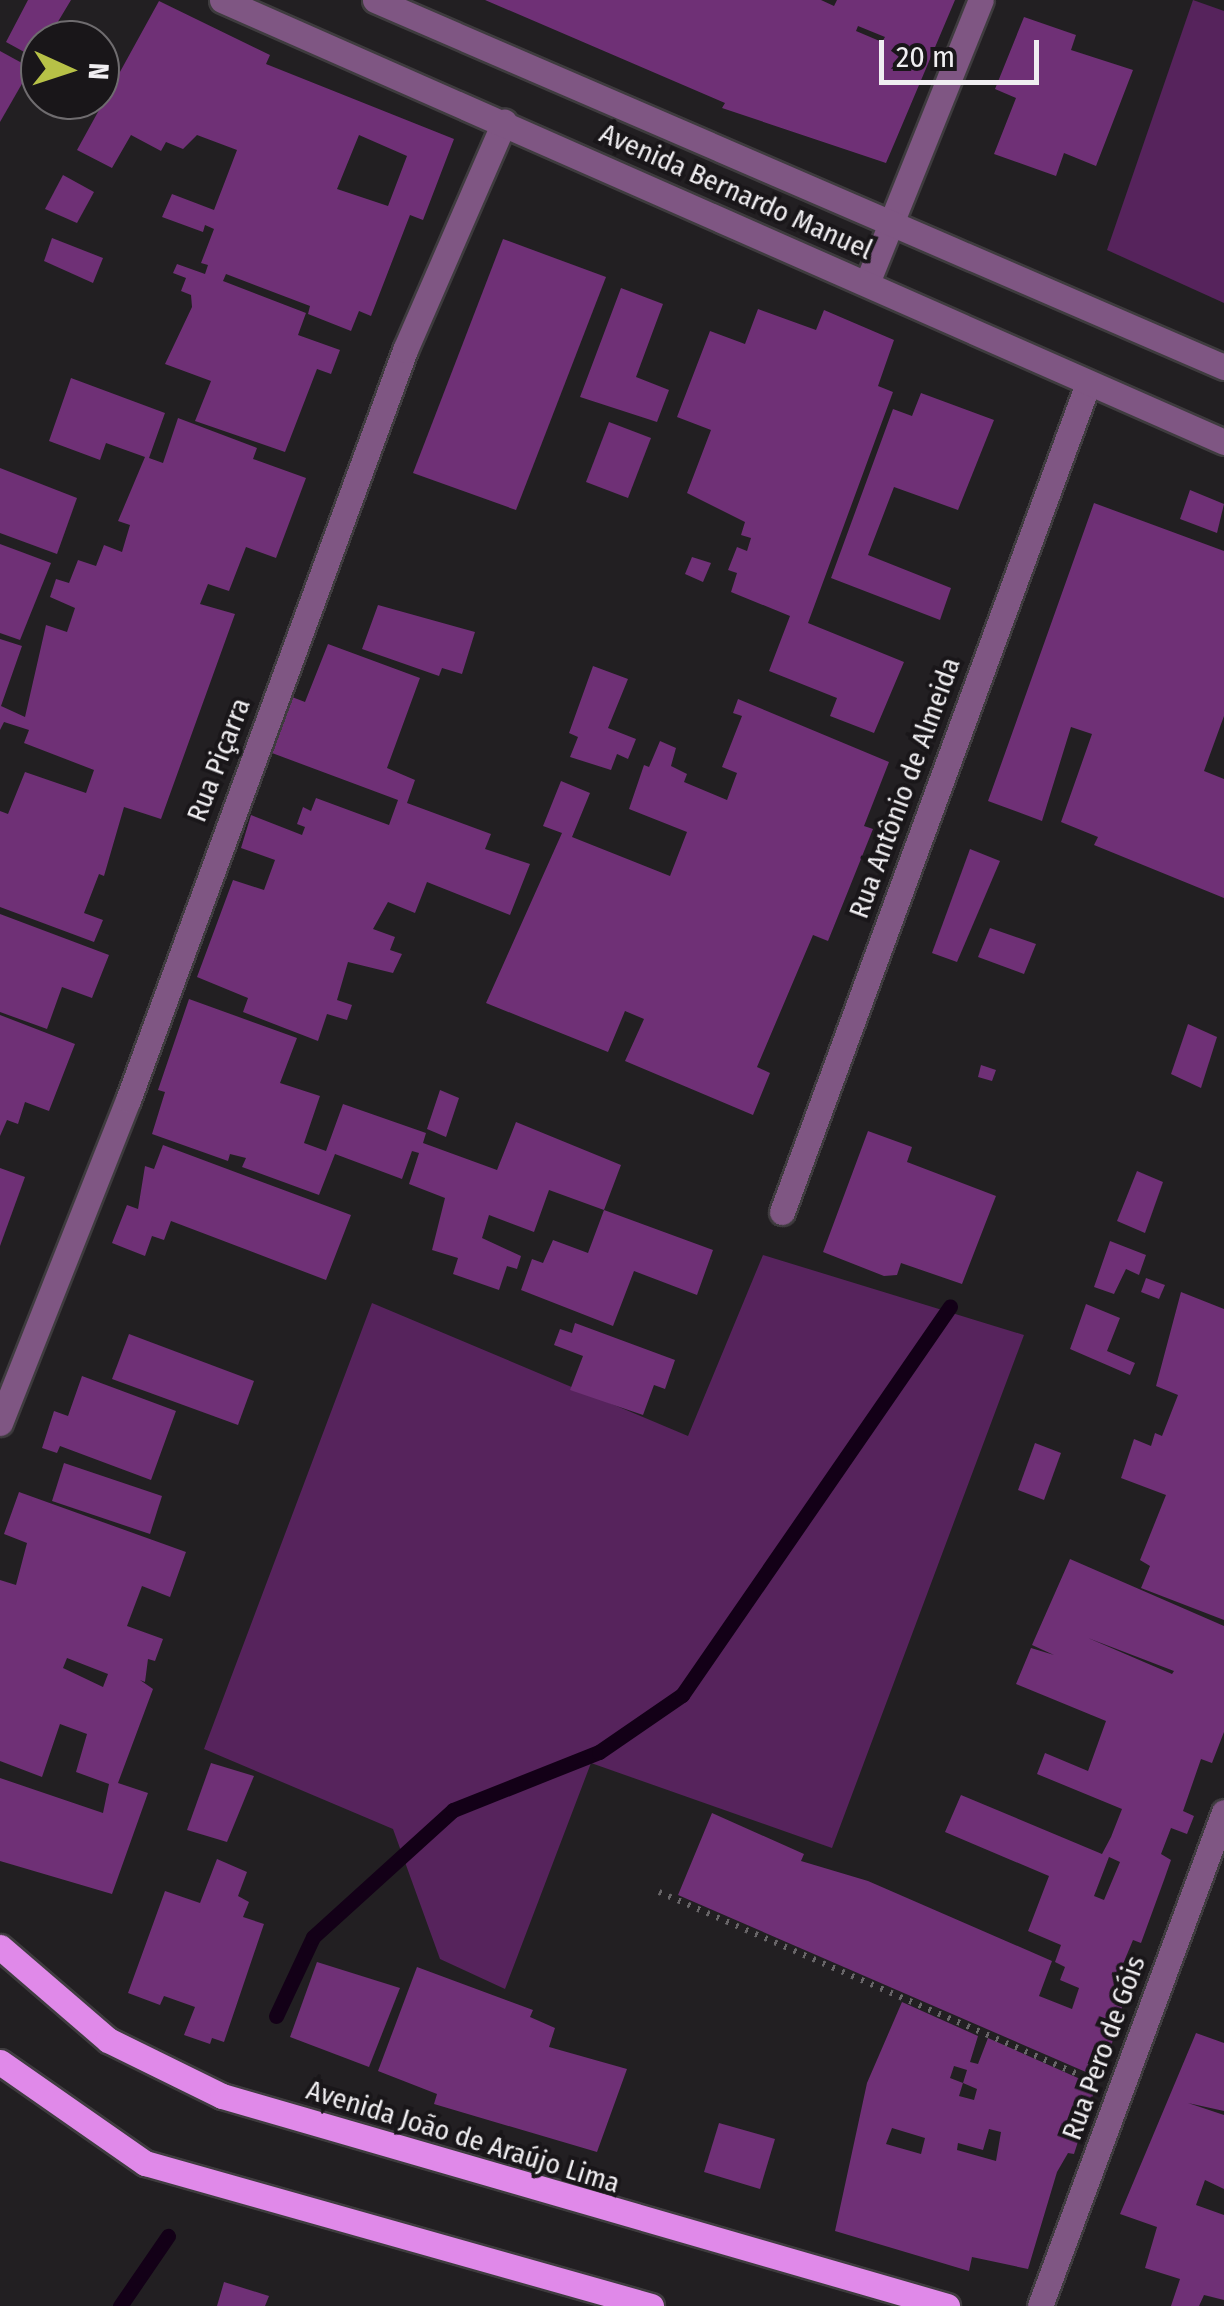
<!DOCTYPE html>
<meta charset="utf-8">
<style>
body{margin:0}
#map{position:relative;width:1224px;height:2306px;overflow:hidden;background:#221f22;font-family:"Fira Sans Condensed",sans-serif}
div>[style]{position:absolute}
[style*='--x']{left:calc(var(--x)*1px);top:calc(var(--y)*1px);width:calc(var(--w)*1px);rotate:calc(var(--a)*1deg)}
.green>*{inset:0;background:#56235c}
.stream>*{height:15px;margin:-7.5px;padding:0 7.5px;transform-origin:7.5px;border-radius:7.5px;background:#130017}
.building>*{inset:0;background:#6f3076}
.path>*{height:6px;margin-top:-3px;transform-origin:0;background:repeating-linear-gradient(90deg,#686568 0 2.5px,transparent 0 10.5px)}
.roads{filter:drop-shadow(2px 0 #3f3c3f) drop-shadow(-2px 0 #3f3c3f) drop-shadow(0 2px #3f3c3f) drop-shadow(0 -2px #3f3c3f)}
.minor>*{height:25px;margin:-12.5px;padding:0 12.5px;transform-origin:12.5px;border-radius:12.5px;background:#7f5683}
.tertiary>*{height:25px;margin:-12.5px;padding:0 12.5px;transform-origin:12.5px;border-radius:12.5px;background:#7f5683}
.primary>*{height:25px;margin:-12.5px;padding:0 12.5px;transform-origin:12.5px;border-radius:12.5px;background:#e089e9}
span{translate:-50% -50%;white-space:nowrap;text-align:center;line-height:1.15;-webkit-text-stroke:8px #191619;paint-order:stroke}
.street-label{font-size:28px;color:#f0eef1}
.north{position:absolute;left:20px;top:20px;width:100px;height:100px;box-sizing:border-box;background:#191619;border:2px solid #6f6c6f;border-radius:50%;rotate:93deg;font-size:28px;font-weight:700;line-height:40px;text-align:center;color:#f0eef1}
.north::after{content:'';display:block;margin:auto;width:35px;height:45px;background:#b7c147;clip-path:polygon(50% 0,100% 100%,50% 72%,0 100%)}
.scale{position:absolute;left:879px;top:40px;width:160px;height:45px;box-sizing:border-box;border:5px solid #f0eef1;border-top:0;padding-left:12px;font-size:30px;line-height:35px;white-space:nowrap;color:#f0eef1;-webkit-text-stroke:8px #191619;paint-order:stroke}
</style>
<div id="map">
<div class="green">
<i style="clip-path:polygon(1193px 0,1224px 11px,1224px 303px,1107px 250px)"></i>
<i style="clip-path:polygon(763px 1255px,1024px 1335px,832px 1848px,591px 1763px,505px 1989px,440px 1959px,393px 1829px,204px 1749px,372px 1303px,688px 1436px)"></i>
</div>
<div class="stream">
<i style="--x:276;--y:2016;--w:87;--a:-64.9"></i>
<i style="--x:313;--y:1937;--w:189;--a:-42.2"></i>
<i style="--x:453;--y:1810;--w:157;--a:-21.7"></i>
<i style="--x:599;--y:1752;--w:101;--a:-34.5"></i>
<i style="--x:682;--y:1695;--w:472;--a:-55.4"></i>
<i style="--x:120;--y:2306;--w:85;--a:-55.6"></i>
</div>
<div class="building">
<i style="clip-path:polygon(28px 0,71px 0,47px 40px,40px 40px,37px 59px,6px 42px)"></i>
<i style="clip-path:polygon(evenodd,485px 0,821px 0,834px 6px,837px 0,955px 0,886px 163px,722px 108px,725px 103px,485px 0,858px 26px,885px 37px,882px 42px,856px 31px,858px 26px)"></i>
<i style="clip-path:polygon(evenodd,159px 1px,270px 55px,266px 64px,454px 139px,423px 220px,410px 215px,371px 316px,359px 311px,351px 331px,308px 314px,310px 306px,226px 274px,223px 281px,306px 313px,298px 335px,340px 350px,331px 374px,317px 369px,285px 452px,195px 421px,211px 381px,165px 364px,192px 307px,191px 295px,181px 291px,186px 278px,173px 273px,177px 264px,205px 274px,208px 265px,201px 263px,214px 229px,205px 225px,203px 232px,162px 217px,172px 194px,214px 210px,237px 150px,197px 135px,183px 149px,166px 142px,161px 151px,131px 135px,112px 168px,77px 150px,159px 1px,359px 135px,407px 156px,388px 206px,337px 189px,359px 135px)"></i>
<i style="clip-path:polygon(1024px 17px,1076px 35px,1071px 50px,1133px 70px,1096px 166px,1064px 153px,1056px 176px,994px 154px,1016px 98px,995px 89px)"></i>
<i style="clip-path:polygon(0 51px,31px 68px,0 122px)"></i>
<i style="clip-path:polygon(63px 175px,94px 192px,77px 223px,45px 209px)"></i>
<i style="clip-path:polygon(52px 238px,103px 258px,93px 283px,44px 261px)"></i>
<i style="clip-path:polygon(503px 239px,606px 277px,516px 510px,413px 473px)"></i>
<i style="clip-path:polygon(621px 288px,663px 304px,636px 377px,669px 390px,657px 422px,580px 397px)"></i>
<i style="clip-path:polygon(758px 309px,816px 330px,824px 310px,894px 340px,878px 386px,893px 392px,808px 623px,904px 662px,874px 733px,830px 716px,837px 698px,769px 671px,790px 616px,731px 592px,737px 573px,728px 570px,737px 547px,747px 551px,751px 538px,741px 535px,745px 522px,687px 493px,711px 430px,677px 417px,710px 331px,745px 344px)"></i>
<i style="clip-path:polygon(71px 378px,165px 413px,149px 458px,163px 463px,178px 418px,257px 448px,253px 459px,306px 478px,276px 558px,246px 547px,229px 591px,208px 584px,200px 604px,235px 614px,161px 819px,124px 807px,104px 876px,99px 874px,84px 913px,103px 920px,94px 942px,0 907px,0 811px,8px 814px,25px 772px,86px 793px,94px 770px,24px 743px,29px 730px,4px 722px,0 730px,0 639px,22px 646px,1px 706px,25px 717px,46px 625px,67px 632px,75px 608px,50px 597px,56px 579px,69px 583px,78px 560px,96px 566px,104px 545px,122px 552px,130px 525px,118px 521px,145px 457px,106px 443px,100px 460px,49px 441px)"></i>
<i style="clip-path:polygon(921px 393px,994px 420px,958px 510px,894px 487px,868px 555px,951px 588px,940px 620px,831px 578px,893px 409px,912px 416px)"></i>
<i style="clip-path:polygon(609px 422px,651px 438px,628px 498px,586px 482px)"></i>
<i style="clip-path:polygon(0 468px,77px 498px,57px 554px,0 533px)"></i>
<i style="clip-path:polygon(1190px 490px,1224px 504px,1217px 533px,1180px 519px)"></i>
<i style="clip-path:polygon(1094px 503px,1224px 551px,1224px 716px,1204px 771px,1224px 779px,1224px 898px,1094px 845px,1098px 837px,1061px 822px,1092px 734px,1071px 727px,1042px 821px,988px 801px)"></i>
<i style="clip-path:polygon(0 544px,51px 563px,20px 640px,0 633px)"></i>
<i style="clip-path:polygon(692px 557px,711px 563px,703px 582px,685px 574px)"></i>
<i style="clip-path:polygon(378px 605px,475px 632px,462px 674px,442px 668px,439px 676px,362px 649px)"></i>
<i style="clip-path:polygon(328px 644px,420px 678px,387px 768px,415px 780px,407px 803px,491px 834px,485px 849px,530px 864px,510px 915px,427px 882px,415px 913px,388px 902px,373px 929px,395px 937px,390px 950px,402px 954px,393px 973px,348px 962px,337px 1000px,352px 1005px,347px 1020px,327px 1014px,318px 1041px,243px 1012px,248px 998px,197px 977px,233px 880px,264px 890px,275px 860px,241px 848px,251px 815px,302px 835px,305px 827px,297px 824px,303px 807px,311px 811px,316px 798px,389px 825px,398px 800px,272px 753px,292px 697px,305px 702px)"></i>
<i style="clip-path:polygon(593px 666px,628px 679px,608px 728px,636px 739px,628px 759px,617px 754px,611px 770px,570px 757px,578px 737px,569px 733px)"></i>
<i style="clip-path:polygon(738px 699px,889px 762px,864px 826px,873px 829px,828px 941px,813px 935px,757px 1067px,770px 1073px,753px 1115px,625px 1061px,644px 1019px,625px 1011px,608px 1052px,486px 1003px,562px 833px,543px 826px,561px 781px,590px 793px,572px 837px,670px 876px,687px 832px,629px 809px,644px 765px,649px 767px,660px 741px,676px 748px,671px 766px,687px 774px,684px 782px,727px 800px,737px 773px,722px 767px,742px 716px,733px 713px)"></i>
<i style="clip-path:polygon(970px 849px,1000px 861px,957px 962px,932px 953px)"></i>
<i style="clip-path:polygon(0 914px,109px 955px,92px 998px,62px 987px,47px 1029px,0 1012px)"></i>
<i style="clip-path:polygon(990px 928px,1036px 944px,1024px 974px,978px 957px)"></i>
<i style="clip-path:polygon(189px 999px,297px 1038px,280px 1083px,320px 1096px,304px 1143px,326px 1151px,343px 1104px,426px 1133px,423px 1143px,497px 1170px,516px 1122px,621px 1165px,604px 1210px,713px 1250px,697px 1295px,634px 1271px,613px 1326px,521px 1290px,532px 1259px,543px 1263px,553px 1240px,588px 1253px,604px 1210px,549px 1190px,534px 1232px,489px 1215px,482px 1238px,521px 1256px,517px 1269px,507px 1266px,499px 1290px,453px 1274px,458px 1258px,432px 1250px,445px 1198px,409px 1184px,419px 1153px,412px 1151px,402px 1179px,335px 1154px,319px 1195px,242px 1167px,246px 1158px,230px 1154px,228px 1161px,152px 1134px,165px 1092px,158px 1090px)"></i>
<i style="clip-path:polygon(0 1015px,75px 1044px,49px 1111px,25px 1102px,18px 1124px,7px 1120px,0 1136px)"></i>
<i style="clip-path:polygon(1188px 1024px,1217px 1037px,1201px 1088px,1171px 1074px)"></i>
<i style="clip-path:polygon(981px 1065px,996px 1070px,992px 1081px,978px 1077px)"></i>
<i style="clip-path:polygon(440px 1090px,459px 1098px,446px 1137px,427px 1129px)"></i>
<i style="clip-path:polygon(868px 1131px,912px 1147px,907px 1162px,996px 1196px,962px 1284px,901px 1263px,897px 1275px,884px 1276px,823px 1252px)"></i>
<i style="clip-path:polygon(163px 1145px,351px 1215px,326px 1280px,171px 1221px,164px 1240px,152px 1236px,145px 1256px,112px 1243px,127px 1205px,138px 1209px,145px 1166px,154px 1169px)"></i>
<i style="clip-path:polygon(0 1168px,25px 1177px,0 1246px)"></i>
<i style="clip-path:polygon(1137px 1171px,1163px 1182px,1145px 1233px,1117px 1221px)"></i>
<i style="clip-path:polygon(1110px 1241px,1146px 1255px,1139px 1275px,1126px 1269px,1114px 1294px,1094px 1287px)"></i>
<i style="clip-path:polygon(1146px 1278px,1165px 1285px,1159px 1299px,1141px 1292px)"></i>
<i style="clip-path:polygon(1181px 1292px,1224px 1309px,1224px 1620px,1141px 1588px,1150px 1566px,1140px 1560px,1166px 1495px,1121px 1478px,1134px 1439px,1151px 1446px,1155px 1433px,1162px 1436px,1178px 1395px,1156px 1386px)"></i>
<i style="clip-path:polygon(1086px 1304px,1120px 1318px,1107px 1351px,1135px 1363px,1130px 1375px,1070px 1349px)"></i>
<i style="clip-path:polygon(575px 1323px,675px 1360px,665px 1389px,654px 1385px,643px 1415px,570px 1390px,583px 1356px,554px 1345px,560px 1329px,572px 1333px)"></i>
<i style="clip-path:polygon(129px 1334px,254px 1381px,238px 1425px,112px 1379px)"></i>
<i style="clip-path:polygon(82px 1376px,176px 1411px,151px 1480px,60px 1446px,57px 1453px,42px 1448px,54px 1411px,68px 1416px)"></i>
<i style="clip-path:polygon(1035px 1443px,1061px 1453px,1044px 1500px,1018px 1490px)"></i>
<i style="clip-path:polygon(64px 1463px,162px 1496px,150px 1534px,52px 1501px)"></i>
<i style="clip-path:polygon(evenodd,19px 1492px,186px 1552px,170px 1597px,142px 1586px,127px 1626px,163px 1639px,155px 1661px,148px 1659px,145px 1682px,140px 1680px,153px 1689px,118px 1783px,148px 1793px,112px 1894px,0 1861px,0 1778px,103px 1813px,109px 1784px,76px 1772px,87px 1734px,60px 1724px,42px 1777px,0 1761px,0 1580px,16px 1585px,27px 1543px,4px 1534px,19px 1492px,67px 1658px,108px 1674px,103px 1687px,63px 1668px,67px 1658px)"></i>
<i style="clip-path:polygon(evenodd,1070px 1559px,1224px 1626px,1224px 1732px,1212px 1763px,1201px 1759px,1183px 1811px,1194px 1816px,1187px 1834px,1171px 1828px,1161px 1854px,1171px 1860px,1164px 1880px,1141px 1943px,1133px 1940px,1113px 1988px,1126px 1993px,1102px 2079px,678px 1895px,712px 1813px,804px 1854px,801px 1861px,868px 1881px,1052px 1961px,1039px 1996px,1072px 2009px,1079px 1988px,1060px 1980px,1065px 1967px,1055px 1962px,1061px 1945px,1028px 1931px,1049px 1876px,945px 1832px,961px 1795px,1102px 1854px,1111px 1837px,1122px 1809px,1037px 1774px,1045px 1753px,1088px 1771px,1106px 1721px,1016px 1684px,1031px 1648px,1054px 1655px,1032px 1645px,1070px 1559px,1088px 1638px,1174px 1671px,1172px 1674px,1088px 1638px,1070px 1559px,1109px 1857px,1120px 1862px,1104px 1900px,1094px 1896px,1109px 1857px)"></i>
<i style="clip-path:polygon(211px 1763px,254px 1776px,227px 1842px,187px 1830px)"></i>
<i style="clip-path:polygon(217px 1859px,247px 1872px,238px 1896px,249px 1902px,243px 1917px,264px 1924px,224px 2042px,212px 2038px,210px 2044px,184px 2035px,195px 2007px,164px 1996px,160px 2005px,128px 1993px,165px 1891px,200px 1903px)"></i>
<i style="clip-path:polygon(317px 1962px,400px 1988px,369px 2067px,290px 2037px)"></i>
<i style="clip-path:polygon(417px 1967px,533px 2010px,530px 2017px,555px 2028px,549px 2047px,627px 2069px,597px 2152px,434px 2104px,437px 2094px,378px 2071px)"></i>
<i style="clip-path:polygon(evenodd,902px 2002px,978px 2036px,970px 2062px,978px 2064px,988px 2038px,1096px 2086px,1074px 2154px,1068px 2153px,1057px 2172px,1028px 2269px,972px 2257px,969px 2271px,835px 2231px,867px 2083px,902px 2002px,954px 2066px,967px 2070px,963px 2083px,950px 2078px,954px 2066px,902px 2002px,963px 2083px,977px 2089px,974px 2100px,959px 2096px,963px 2083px,902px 2002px,892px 2128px,925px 2138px,921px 2154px,886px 2144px,892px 2128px,902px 2002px,989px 2129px,1001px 2132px,996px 2161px,957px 2150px,958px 2143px,983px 2150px,989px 2129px)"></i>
<i style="clip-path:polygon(1196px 2033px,1224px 2043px,1224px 2111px,1188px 2103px,1224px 2115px,1224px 2189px,1205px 2180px,1196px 2205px,1224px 2215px,1224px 2300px,1204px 2295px,1199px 2306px,1171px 2306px,1180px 2279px,1145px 2268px,1157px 2227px,1120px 2214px)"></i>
<i style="clip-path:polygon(719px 2123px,775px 2139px,760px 2189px,704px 2172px)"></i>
<i style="clip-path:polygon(224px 2282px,269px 2296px,265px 2306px,217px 2306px)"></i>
</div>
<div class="path">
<i style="--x:659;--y:1892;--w:464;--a:23.5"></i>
</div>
<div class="roads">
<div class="minor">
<i style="--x:867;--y:283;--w:305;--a:-68.1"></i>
<i style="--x:782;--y:1212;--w:881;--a:-69.73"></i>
<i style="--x:0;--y:1423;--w:347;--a:-68.4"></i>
<i style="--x:128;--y:1100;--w:800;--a:-69.73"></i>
<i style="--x:405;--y:350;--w:249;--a:-66.5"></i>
<i style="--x:1040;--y:2306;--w:527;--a:-69.57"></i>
</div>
<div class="tertiary">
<i style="--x:222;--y:0;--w:1095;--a:23.8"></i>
<i style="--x:375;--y:0;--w:925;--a:23.38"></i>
</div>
<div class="primary">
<i style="--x:0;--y:1947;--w:143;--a:40.7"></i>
<i style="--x:108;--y:2040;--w:127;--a:26.2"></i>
<i style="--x:222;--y:2096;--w:755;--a:16.15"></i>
<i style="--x:0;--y:2062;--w:177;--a:34.9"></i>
<i style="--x:145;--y:2163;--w:526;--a:15.78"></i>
</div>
</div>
<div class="street-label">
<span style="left:736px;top:192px;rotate:24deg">Avenida Bernardo Manuel</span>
<span style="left:219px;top:760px;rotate:-69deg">Rua Piçarra</span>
<span style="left:905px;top:788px;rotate:-70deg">Rua Antônio de Almeida</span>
<span style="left:1104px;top:2048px;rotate:-70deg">Rua Pero de Góis</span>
<span style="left:463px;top:2137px;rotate:17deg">Avenida João de Araújo Lima</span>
</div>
<div class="north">N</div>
<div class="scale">20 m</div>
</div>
